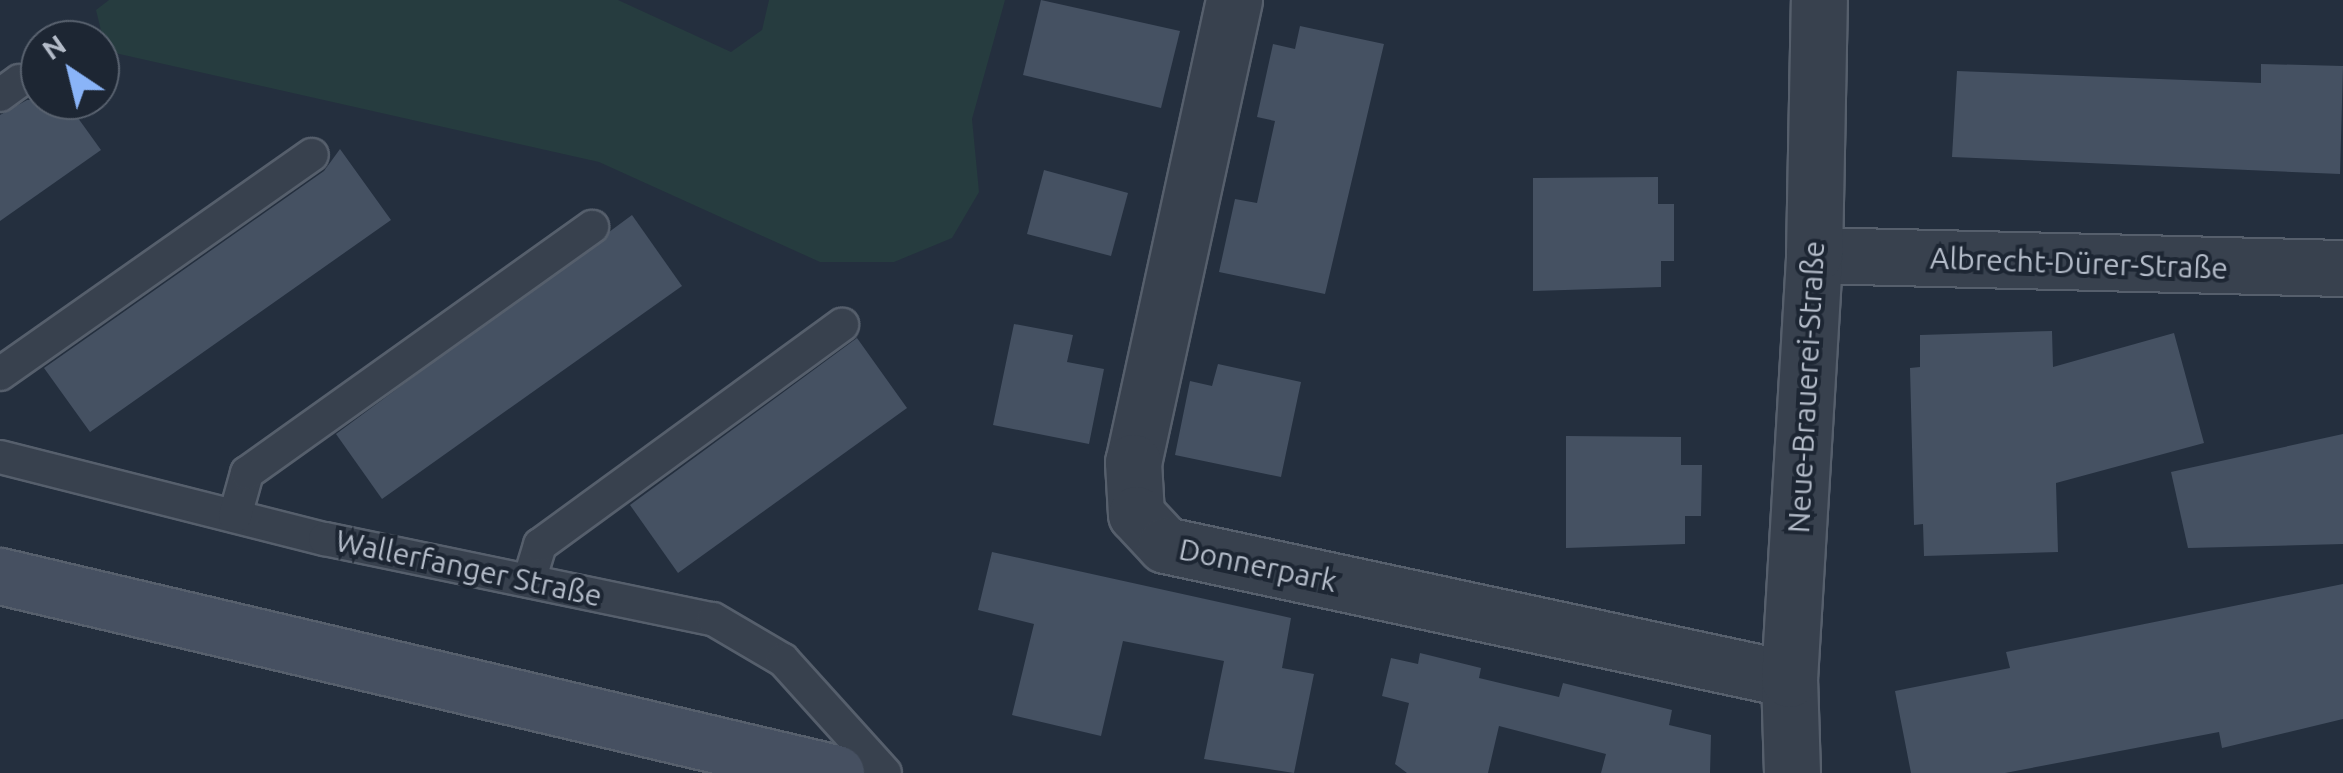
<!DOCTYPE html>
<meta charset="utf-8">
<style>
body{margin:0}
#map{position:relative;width:2343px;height:773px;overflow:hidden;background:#242f3e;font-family:Ubuntu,sans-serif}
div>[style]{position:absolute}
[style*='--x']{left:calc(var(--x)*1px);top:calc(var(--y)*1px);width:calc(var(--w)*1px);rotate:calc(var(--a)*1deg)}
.green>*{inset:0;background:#263c3f}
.building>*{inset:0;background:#455162}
.roads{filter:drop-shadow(2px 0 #565f6c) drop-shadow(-2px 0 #565f6c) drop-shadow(0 2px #565f6c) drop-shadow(0 -2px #565f6c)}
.service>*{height:32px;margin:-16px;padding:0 16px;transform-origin:16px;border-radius:16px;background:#38414e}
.minor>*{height:55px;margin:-27.5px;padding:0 27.5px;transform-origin:27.5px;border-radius:27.5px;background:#38414e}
.secondary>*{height:55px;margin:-27.5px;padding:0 27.5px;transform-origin:27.5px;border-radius:27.5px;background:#465061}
span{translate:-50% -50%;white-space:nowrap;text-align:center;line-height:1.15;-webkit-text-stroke:8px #1d2633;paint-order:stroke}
.street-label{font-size:30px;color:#b4bcc9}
.north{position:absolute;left:20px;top:20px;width:100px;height:100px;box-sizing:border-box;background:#1d2633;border:2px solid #59626f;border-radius:50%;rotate:325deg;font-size:28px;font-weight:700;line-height:40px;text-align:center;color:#b4bcc9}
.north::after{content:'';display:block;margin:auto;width:35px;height:45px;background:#8ab4f8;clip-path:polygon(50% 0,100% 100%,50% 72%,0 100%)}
</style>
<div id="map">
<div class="green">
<i style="clip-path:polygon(109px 0,618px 0,731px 52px,762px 30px,769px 0,1005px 0,972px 119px,979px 192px,952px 238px,894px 262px,820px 262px,599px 162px,106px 51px,96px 10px)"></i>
</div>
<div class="building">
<i style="clip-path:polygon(1041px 0,1180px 31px,1161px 108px,1023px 75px)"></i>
<i style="clip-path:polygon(1300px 26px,1384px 44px,1325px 294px,1219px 272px,1235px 199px,1257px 203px,1275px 121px,1257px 117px,1273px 44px,1295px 49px)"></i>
<i style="clip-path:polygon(2261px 64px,2343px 66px,2340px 174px,1952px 157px,1957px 71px,2261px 83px)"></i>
<i style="clip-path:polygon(27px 100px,65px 100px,101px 150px,0 221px,0 115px)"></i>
<i style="clip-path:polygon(340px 149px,391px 220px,90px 432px,44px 368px,324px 171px)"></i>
<i style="clip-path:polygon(1044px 170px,1128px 193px,1111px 256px,1027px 234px)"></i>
<i style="clip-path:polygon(1658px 177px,1658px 204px,1674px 204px,1674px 261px,1661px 261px,1661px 287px,1533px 291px,1533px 178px)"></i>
<i style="clip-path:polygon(632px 215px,682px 286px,382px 499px,336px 434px)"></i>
<i style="clip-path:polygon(1014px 324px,1073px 335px,1067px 362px,1104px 369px,1089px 444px,993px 425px)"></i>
<i style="clip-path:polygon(2052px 331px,2053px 367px,2174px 333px,2204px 443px,2056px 483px,2058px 552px,1924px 556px,1923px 524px,1914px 525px,1910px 368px,1920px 367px,1920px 335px)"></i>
<i style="clip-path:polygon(857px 338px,907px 408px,678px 573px,630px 505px)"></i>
<i style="clip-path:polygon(1218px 364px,1301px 382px,1281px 477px,1175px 455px,1190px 381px,1212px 386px)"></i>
<i style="clip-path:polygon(2343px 434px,2343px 544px,2188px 548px,2171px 472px)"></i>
<i style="clip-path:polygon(1566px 436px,1681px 437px,1681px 465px,1702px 465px,1701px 516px,1685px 516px,1685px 544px,1566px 548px)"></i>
<i style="clip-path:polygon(992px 552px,1291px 618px,1282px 668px,1314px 674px,1294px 773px,1204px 759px,1224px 661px,1123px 641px,1101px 736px,1012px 715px,1034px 624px,978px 610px)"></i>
<i style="clip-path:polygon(2343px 584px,2343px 719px,2222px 748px,2219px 732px,2005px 773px,1911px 773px,1895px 691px,2010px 668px,2006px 652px)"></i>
<i style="clip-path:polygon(1420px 653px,1481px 668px,1479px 678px,1559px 697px,1563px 683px,1672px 710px,1669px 725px,1711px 735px,1710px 773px,1601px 773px,1606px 754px,1499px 726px,1488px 773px,1407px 773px,1395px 764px,1409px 703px,1382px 696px,1391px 658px,1418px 664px)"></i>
</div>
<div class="roads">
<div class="service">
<i style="--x:0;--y:95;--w:24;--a:-36"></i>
<i style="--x:0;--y:374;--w:381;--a:-35.1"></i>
<i style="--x:0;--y:457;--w:335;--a:14.2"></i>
<i style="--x:325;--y:539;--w:396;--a:11.7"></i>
<i style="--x:713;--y:619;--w:81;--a:30.4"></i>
<i style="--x:783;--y:660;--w:152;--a:47.9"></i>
<i style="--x:235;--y:516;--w:45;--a:-74.4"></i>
<i style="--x:247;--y:473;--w:424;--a:-35.5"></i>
<i style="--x:529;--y:581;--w:38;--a:-73"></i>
<i style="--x:540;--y:545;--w:374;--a:-36.1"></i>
</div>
<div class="minor">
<i style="--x:1234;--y:0;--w:473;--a:102.3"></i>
<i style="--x:1133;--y:462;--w:52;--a:86.7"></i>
<i style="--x:1136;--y:514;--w:42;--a:46.9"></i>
<i style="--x:1165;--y:545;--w:638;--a:12.12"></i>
<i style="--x:1814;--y:255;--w:529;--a:1.41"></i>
<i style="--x:1792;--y:773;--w:94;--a:-91.8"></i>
<i style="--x:1789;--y:679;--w:425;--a:-86.6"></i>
<i style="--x:1814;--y:255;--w:255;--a:-88.9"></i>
</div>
<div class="secondary">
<i style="--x:0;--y:576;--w:859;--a:13.26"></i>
</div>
</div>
<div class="street-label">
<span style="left:2079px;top:263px;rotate:2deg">Albrecht-Dürer-Straße</span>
<span style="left:1806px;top:387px;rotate:-87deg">Neue-Brauerei-Straße</span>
<span style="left:1258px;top:565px;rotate:12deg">Donnerpark</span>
<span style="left:469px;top:568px;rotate:12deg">Wallerfanger Straße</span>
</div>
<div class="north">N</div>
</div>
